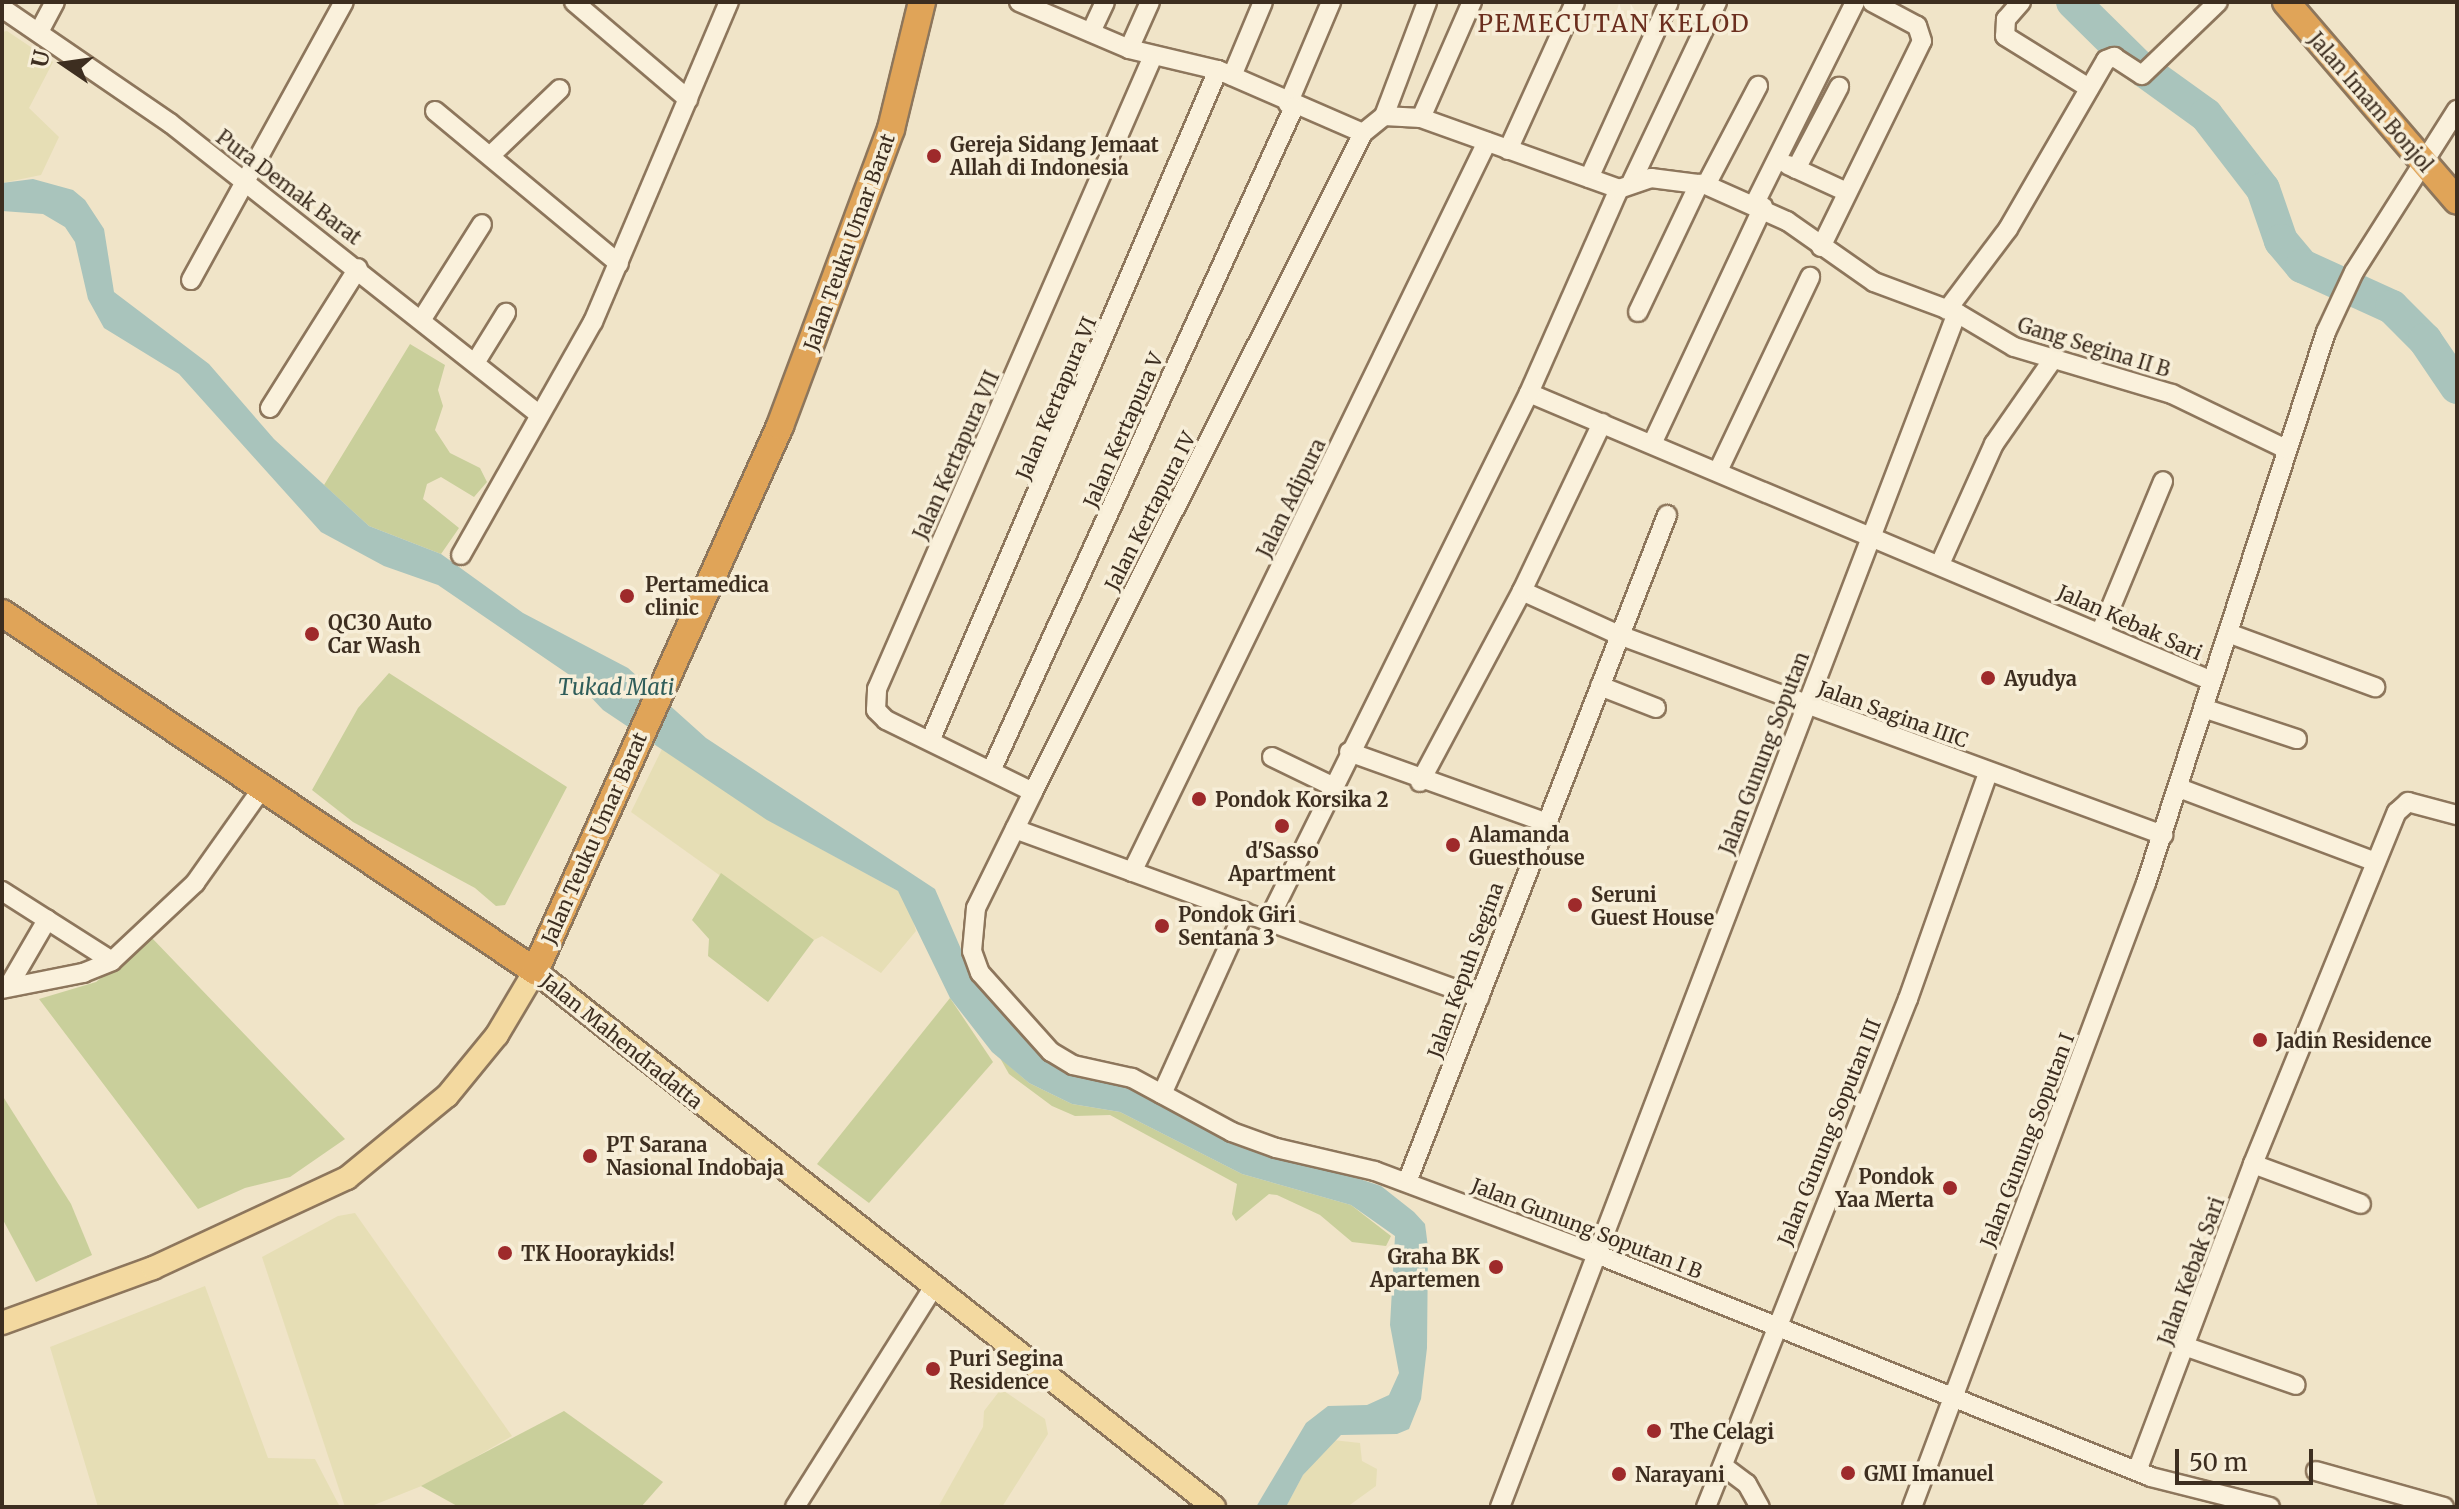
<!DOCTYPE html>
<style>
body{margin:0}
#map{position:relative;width:2459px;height:1509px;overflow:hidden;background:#f0e4c8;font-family:Merriweather,serif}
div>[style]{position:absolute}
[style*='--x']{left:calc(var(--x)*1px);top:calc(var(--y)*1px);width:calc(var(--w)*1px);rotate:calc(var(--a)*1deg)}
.farmland>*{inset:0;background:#e6deb5}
.green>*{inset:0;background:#c9cf9b}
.water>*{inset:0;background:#a9c4bc}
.river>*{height:34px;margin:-17px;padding:0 17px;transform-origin:17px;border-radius:17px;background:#a9c4bc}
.roads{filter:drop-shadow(2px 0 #8d765c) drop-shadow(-2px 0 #8d765c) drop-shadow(0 2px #8d765c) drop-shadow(0 -2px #8d765c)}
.minor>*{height:18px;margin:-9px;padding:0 9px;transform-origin:9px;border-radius:9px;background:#faf1dc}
.major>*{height:22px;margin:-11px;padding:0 11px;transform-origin:11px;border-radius:11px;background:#f3d9a0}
.highway>*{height:26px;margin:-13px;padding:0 13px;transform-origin:13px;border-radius:13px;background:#e0a458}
.dots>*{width:22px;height:22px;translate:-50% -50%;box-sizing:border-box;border:4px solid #f7eed8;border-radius:50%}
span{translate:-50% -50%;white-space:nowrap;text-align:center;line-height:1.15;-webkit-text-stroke:7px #f7eed8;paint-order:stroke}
.street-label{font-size:20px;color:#3d2e20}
.poi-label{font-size:20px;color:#3d2e20;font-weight:700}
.left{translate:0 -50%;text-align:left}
.right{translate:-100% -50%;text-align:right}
.water-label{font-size:22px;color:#2f5d5a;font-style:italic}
.quarter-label{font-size:24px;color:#6b2e1e;letter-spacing:2px}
.frame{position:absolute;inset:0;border:4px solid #3d2e20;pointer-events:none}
.north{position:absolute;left:24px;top:24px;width:80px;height:80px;-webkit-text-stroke:6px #f7eed8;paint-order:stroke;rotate:283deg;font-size:22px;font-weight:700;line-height:32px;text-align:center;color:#3d2e20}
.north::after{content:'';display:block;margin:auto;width:28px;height:36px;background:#3d2e20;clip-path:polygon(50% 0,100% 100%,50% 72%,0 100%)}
.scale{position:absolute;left:2175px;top:1449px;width:138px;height:36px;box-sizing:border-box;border:4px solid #3d2e20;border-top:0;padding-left:10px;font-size:24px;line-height:28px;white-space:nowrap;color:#3d2e20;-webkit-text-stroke:6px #f7eed8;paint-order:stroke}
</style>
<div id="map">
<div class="farmland">
<i style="clip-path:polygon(7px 31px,53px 62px,29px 108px,59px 137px,41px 175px,2px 183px,2px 32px)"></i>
<i style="clip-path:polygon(662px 749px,768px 820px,898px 891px,908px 904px,916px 931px,881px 973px,822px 936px,814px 940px,785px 922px,631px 812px)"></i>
<i style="clip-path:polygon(355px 1213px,512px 1436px,434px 1481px,369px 1507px,345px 1507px,262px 1257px,338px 1216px)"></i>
<i style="clip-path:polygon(205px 1286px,268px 1458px,315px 1459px,340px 1507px,98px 1507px,50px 1347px)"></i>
<i style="clip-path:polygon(1001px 1389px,1045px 1419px,1048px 1434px,1002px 1507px,938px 1507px,983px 1427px,984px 1411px)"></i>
<i style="clip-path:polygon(1333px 1440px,1360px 1443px,1362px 1461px,1377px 1469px,1376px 1486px,1347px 1507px,1286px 1507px,1303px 1475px)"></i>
</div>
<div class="green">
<i style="clip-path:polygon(410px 344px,445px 365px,438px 390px,443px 406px,435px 430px,450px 453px,480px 468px,487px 482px,474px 497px,441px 477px,427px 484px,423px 499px,459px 528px,441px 554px,369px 526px,324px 485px)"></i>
<i style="clip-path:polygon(389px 673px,567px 787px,505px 905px,496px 906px,475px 888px,353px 822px,312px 790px,358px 708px)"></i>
<i style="clip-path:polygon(721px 873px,814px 940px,768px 1002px,708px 956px,709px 939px,692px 920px)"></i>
<i style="clip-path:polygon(151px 937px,345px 1139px,290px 1177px,245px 1188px,198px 1209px,39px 999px,96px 982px)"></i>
<i style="clip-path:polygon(950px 998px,993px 1062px,869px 1203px,817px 1164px)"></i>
<i style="clip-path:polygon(1000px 1058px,1029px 1083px,1072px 1104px,1120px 1112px,1242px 1174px,1351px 1205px,1391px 1236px,1386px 1246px,1352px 1242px,1320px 1215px,1277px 1195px,1269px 1194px,1236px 1221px,1232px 1214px,1237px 1184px,1110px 1115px,1075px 1116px,1052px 1106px,1009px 1074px)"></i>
<i style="clip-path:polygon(2px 1095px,71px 1204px,92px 1255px,36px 1282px,2px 1218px)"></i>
<i style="clip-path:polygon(564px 1411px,663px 1482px,641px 1507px,459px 1507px,421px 1486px)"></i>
</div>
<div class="water">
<i style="clip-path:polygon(33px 179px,73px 190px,85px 200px,104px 229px,114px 292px,209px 364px,274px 439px,369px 526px,441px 554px,523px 613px,628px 668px,706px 738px,935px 889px,977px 986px,1053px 1066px,1073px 1076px,1127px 1085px,1232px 1137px,1381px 1186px,1414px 1212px,1425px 1224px,1428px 1247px,1427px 1348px,1421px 1399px,1409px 1429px,1397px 1434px,1341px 1435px,1303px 1475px,1286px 1507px,1256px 1507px,1306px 1423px,1328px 1406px,1367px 1405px,1389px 1395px,1399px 1373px,1390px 1325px,1395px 1236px,1351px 1205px,1242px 1174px,1120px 1112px,1072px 1104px,1029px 1083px,992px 1052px,950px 998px,898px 891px,767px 820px,603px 710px,571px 676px,438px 585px,384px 566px,321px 532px,179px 374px,104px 328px,88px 299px,75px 242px,65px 227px,43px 214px,2px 211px,2px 183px)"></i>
</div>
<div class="river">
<i style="--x:2073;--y:2;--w:91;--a:44.6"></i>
<i style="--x:2138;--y:66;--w:84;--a:35.8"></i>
<i style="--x:2206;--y:115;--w:93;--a:52.4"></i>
<i style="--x:2263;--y:189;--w:55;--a:70.9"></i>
<i style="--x:2281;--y:241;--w:33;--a:50"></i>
<i style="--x:2302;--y:266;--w:99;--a:24.5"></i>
<i style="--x:2392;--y:307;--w:47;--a:45"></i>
<i style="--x:2425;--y:340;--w:57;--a:55.8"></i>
</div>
<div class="roads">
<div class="minor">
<i style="--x:574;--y:2;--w:150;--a:40.4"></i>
<i style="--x:1019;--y:2;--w:120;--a:23.1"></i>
<i style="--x:1129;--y:49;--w:91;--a:13.3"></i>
<i style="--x:1218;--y:70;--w:158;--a:23.5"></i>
<i style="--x:2021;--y:2;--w:23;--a:131"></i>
<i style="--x:2006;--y:19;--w:17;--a:93"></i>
<i style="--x:2005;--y:36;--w:99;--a:31.8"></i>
<i style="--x:2;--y:8;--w:204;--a:34.4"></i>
<i style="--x:170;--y:123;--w:470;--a:38.3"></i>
<i style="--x:40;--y:30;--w:32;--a:-62"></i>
<i style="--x:1091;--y:32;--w:33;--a:-65"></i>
<i style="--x:1129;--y:49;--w:51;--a:-65.9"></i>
<i style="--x:1232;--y:76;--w:80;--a:-67.3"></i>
<i style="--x:1288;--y:104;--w:111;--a:-67.1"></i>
<i style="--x:435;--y:111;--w:239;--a:39.7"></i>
<i style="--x:1384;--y:116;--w:122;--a:-69.3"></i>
<i style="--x:1421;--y:118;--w:127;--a:-66.3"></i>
<i style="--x:1508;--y:150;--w:162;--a:-65.6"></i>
<i style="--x:491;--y:155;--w:95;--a:-43.7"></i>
<i style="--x:1788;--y:165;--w:65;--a:24.6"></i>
<i style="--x:1796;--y:169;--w:93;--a:-62.3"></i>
<i style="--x:1589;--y:178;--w:193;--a:-65.6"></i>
<i style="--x:1632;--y:181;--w:198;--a:-64.6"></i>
<i style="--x:1706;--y:185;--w:112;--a:-62.3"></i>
<i style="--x:1754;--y:205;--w:227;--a:-63.5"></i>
<i style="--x:1821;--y:247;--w:229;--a:-63.9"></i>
<i style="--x:1922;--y:41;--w:16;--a:-108"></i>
<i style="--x:1917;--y:26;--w:51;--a:-151.9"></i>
<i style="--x:191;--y:280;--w:317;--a:-61.2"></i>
<i style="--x:1947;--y:310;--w:101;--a:-53"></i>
<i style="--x:2008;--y:229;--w:195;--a:-59.9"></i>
<i style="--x:2106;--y:60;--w:9;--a:-21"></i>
<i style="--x:2114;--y:57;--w:33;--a:33"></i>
<i style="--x:2142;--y:75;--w:105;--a:-43.8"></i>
<i style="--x:1638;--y:312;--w:142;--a:-64.5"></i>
<i style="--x:422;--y:319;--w:112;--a:-57.7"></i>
<i style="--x:475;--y:363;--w:59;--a:-58.2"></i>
<i style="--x:1529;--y:393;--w:741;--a:22.86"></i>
<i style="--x:270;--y:408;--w:165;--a:-57.8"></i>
<i style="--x:1652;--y:444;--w:262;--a:-64.9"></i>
<i style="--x:1718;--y:471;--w:215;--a:-64.6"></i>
<i style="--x:461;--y:555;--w:268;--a:-60.5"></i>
<i style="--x:593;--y:322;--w:348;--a:-67"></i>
<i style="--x:1940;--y:564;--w:132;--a:-65.8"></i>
<i style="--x:1994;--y:444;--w:103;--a:-55.2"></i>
<i style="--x:1522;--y:591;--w:107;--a:24.4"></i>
<i style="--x:1619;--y:635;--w:580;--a:20.19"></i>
<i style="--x:2101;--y:631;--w:162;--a:-67.5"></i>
<i style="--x:2228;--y:633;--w:157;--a:20.2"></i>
<i style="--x:1600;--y:686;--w:60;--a:21.4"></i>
<i style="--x:2203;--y:708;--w:99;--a:18.3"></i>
<i style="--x:930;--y:741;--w:730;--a:-66.77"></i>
<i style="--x:1349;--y:752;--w:207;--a:19.7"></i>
<i style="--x:1272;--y:757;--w:67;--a:25.8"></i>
<i style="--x:991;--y:771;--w:730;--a:-65.47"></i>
<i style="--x:1420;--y:782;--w:217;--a:-61.9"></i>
<i style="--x:1522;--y:591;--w:186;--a:-64.5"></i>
<i style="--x:2179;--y:788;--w:207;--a:20.6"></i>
<i style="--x:1033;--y:792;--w:164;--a:-153.9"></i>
<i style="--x:886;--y:720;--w:14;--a:-135"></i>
<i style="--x:876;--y:710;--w:21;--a:-87"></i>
<i style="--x:877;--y:689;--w:691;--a:-66.44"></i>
<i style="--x:1015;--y:829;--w:494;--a:20"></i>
<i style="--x:1132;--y:872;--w:812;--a:-64.07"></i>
<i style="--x:2;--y:891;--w:130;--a:32.5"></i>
<i style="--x:1268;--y:921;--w:589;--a:-63.7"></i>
<i style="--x:1529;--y:393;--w:223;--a:-66.2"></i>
<i style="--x:8;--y:987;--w:78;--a:-59.8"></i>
<i style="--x:2;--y:989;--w:83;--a:-11.2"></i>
<i style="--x:83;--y:973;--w:31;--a:-22"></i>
<i style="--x:112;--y:961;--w:114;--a:-43.2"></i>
<i style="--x:195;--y:883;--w:118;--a:-54.7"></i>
<i style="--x:1162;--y:1094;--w:200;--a:-65.7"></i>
<i style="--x:2253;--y:1164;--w:115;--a:20.3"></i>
<i style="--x:1407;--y:1182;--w:716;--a:-68.7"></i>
<i style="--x:2187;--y:1347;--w:115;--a:19.2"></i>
<i style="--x:1723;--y:1466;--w:30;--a:37"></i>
<i style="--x:1747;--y:1484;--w:26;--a:61"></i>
<i style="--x:2137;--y:1471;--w:328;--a:-69.3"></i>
<i style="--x:2253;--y:1164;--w:380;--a:-67.8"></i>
<i style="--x:2397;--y:812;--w:15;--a:-42"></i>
<i style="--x:2408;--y:802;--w:51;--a:14.9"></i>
<i style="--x:2316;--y:1471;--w:133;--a:15.7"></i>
<i style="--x:795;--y:1507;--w:262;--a:-57.8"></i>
<i style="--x:1500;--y:1507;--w:1278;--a:-69.06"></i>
<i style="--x:1706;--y:1507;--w:547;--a:-68.32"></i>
<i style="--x:1908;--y:999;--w:240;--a:-70.5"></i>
<i style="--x:1912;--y:1507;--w:666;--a:-69.44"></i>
<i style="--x:2146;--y:883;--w:580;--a:-71.91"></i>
<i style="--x:2326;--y:332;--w:66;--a:-65"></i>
<i style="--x:2354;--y:272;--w:192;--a:-57.6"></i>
<i style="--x:2270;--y:1507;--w:123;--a:-165.9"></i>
<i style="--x:2151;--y:1477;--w:600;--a:-158.09"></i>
<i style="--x:1594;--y:1253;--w:234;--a:-159.5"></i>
<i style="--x:1375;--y:1171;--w:102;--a:-166.9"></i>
<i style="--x:1276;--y:1148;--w:47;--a:-160"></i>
<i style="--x:1232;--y:1132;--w:114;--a:-151.6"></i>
<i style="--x:1132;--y:1078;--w:60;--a:-167.6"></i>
<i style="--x:1073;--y:1065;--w:26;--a:-149"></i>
<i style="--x:1051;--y:1052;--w:106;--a:-131.9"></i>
<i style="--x:980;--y:973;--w:23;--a:-110"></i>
<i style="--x:972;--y:951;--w:43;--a:-84.7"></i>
<i style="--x:976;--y:908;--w:129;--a:-63.8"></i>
<i style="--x:1033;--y:792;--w:737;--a:-63.4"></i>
<i style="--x:1363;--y:133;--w:27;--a:-39"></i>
<i style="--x:1384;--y:116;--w:37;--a:3"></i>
<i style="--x:1421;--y:118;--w:210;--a:19.7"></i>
<i style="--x:1619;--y:189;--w:34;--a:-19"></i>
<i style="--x:1651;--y:178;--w:55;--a:7.3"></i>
<i style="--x:1706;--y:185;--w:89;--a:24"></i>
<i style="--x:1787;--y:221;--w:106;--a:35"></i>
<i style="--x:1874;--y:282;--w:89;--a:20.5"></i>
<i style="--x:1957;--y:313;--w:66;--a:30.8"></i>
<i style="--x:2014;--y:347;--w:165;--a:16.6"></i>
<i style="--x:2172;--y:394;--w:127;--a:25.8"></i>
</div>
<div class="major">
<i style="--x:2;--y:1323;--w:161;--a:-20"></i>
<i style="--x:153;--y:1268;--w:214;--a:-24.9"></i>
<i style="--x:347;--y:1178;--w:129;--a:-39.4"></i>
<i style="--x:447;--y:1096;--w:79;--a:-50.7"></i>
<i style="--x:497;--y:1035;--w:74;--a:-59.3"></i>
<i style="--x:535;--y:971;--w:865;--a:38.29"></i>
</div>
<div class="highway">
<i style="--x:2286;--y:2;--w:262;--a:49.3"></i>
<i style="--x:2;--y:613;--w:642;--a:33.89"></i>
<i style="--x:535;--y:971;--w:598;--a:-65.79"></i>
<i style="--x:780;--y:426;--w:317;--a:-69.5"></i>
<i style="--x:891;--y:129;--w:131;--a:-76.3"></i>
</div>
</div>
<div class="dots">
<i style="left:934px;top:156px;background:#9e2a2b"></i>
<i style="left:627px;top:596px;background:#9e2a2b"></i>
<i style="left:312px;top:634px;background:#9e2a2b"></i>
<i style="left:1988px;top:678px;background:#9e2a2b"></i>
<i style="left:1199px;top:799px;background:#9e2a2b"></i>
<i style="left:1282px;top:826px;background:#9e2a2b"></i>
<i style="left:1453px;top:845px;background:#9e2a2b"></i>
<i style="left:1575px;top:905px;background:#9e2a2b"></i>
<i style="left:1162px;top:926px;background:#9e2a2b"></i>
<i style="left:2260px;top:1040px;background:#9e2a2b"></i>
<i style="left:590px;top:1156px;background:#9e2a2b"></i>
<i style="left:1950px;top:1188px;background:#9e2a2b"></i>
<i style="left:505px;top:1253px;background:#9e2a2b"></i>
<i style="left:1496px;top:1267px;background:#9e2a2b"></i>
<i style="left:933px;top:1369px;background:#9e2a2b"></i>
<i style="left:1654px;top:1431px;background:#9e2a2b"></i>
<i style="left:1848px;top:1473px;background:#9e2a2b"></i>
<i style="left:1619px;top:1474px;background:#9e2a2b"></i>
</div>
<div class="street-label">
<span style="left:2371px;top:102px;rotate:49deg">Jalan Imam Bonjol</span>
<span style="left:289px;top:187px;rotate:37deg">Pura Demak Barat</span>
<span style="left:849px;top:242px;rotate:-70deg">Jalan Teuku Umar Barat</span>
<span style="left:2094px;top:347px;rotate:17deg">Gang Segina II B</span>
<span style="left:1056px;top:398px;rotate:-67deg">Jalan Kertapura VI</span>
<span style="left:1123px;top:430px;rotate:-66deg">Jalan Kertapura V</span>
<span style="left:956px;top:455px;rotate:-66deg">Jalan Kertapura VII</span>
<span style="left:1291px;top:498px;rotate:-64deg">Jalan Adipura</span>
<span style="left:1150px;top:511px;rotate:-63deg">Jalan Kertapura IV</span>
<span style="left:2130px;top:622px;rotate:24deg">Jalan Kebak Sari</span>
<span style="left:1893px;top:714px;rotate:20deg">Jalan Sagina IIIC</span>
<span style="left:1764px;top:753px;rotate:-69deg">Jalan Gunung Soputan</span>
<span style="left:594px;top:838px;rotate:-66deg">Jalan Teuku Umar Barat</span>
<span style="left:1465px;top:970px;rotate:-70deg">Jalan Kepuh Segina</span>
<span style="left:622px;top:1041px;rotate:39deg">Jalan Mahendradatta</span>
<span style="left:1829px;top:1132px;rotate:-68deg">Jalan Gunung Soputan III</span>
<span style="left:2027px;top:1140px;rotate:-69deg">Jalan Gunung Soputan I</span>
<span style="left:1587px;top:1228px;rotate:21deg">Jalan Gunung Soputan I B</span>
<span style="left:2191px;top:1271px;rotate:-70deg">Jalan Kebak Sari</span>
</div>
<div class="poi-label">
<span class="left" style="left:950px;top:156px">Gereja Sidang Jemaat<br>Allah di Indonesia</span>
<span class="left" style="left:645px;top:596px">Pertamedica<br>clinic</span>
<span class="left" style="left:328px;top:634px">QC30 Auto<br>Car Wash</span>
<span class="left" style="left:2004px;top:678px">Ayudya</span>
<span class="left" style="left:1215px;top:799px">Pondok Korsika 2</span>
<span class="left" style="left:1469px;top:846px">Alamanda<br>Guesthouse</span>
<span style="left:1282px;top:862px">d'Sasso<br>Apartment</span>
<span class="left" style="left:1591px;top:906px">Seruni<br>Guest House</span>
<span class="left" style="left:1178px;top:926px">Pondok Giri<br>Sentana 3</span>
<span class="left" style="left:2276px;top:1040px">Jadin Residence</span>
<span class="left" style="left:606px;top:1156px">PT Sarana<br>Nasional Indobaja</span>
<span class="right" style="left:1934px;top:1188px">Pondok<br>Yaa Merta</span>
<span class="left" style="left:521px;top:1253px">TK Hooraykids!</span>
<span class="right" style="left:1480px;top:1268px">Graha BK<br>Apartemen</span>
<span class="left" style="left:949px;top:1370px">Puri Segina<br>Residence</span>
<span class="left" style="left:1670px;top:1431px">The Celagi</span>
<span class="left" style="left:1864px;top:1473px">GMI Imanuel</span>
<span class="left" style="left:1635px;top:1474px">Narayani</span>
</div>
<div class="water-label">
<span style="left:616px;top:688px">Tukad Mati</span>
</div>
<div class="quarter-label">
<span style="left:1614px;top:24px">PEMECUTAN KELOD</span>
</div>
<div class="frame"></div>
<div class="north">U</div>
<div class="scale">50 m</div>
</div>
